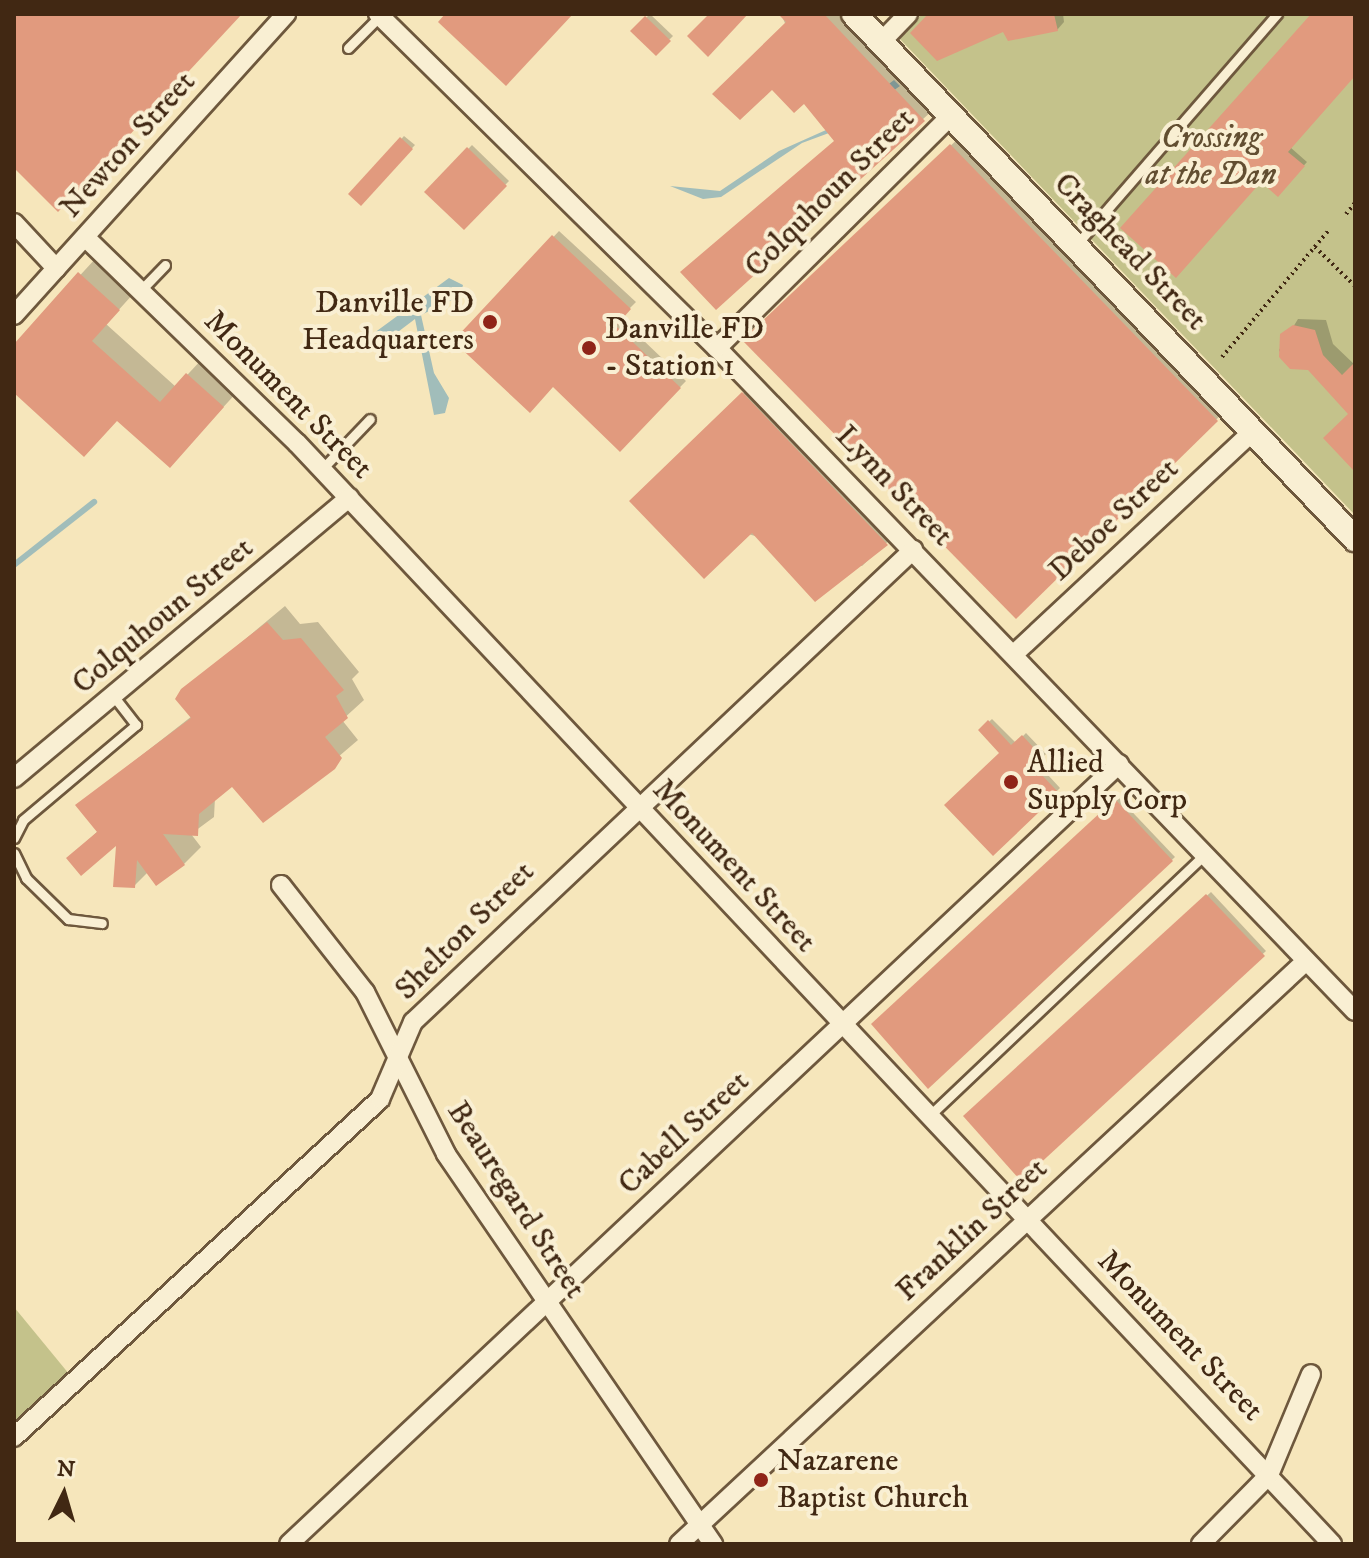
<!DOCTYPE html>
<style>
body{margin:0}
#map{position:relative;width:1369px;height:1558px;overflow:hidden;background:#f6e6bb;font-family:"IM FELL DW Pica",serif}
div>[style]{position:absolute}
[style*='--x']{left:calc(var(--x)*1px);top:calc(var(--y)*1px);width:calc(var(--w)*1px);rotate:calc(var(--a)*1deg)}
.green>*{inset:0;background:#c4c28b}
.water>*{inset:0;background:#a1bdba}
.shadow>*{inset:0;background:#0003}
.stream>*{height:6px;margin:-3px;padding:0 3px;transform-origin:3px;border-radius:3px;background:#a1bdba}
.building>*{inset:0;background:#e19a7e}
.path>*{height:4px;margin-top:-2px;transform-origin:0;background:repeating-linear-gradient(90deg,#412813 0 2px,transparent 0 6px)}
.roads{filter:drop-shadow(2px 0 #6e583d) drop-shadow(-2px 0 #6e583d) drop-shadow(0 2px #6e583d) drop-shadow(0 -2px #6e583d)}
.lane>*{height:9px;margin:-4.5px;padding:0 4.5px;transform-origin:4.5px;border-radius:4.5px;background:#f9efd3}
.street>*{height:18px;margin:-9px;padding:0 9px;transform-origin:9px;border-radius:9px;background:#f9efd3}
.secondary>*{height:24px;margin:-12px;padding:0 12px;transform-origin:12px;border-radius:12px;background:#f9efd3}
.dots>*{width:22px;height:22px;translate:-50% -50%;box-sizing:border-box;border:4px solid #f9efd3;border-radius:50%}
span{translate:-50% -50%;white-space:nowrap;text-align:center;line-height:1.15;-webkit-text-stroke:8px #f9efd3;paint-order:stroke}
.park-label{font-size:32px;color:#624e31;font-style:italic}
.street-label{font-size:32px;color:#412813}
.poi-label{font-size:32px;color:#412813}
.right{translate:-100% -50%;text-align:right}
.left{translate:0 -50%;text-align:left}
.frame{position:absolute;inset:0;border:16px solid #412813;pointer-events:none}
.north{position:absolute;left:24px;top:1454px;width:80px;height:80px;-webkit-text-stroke:6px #f9efd3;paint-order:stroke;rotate:5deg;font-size:22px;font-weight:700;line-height:32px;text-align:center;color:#412813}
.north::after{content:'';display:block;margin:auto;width:28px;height:36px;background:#412813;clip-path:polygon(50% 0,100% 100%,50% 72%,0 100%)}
</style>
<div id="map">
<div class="green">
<i style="clip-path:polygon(922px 14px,1355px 14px,1355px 515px,899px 38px)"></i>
<i style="clip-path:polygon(14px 1307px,74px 1380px,14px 1437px)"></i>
</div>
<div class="water">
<i style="clip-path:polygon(894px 80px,900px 86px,837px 130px,802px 143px,721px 197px,703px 199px,670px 186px,720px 191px,779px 151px,835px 126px)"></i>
<i style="clip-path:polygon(449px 278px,463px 285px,460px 296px,421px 315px,434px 373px,449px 398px,445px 413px,434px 415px,415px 319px,382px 344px,370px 336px)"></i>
</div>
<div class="shadow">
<i style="clip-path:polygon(650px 14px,673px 36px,656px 53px,633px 31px)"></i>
<i style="clip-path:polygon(781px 14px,842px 14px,933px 110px,716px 307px,836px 141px)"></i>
<i style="clip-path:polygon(930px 14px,1063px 14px,1064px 22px,1057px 30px,1004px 29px)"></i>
<i style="clip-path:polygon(1313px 14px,1355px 14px,1355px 74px,1290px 147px,1307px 162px,1278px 194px)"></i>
<i style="clip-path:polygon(962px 135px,1227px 409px,1016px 616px,755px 330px)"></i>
<i style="clip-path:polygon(404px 136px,415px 145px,361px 203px,351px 194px)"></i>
<i style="clip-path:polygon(472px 145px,509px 181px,464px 227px,427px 192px)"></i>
<i style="clip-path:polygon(559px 231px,636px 302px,620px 318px,686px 381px,620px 449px,553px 385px,456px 341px)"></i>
<i style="clip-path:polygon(96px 258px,134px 293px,106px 324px,176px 387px,203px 358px,239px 390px,185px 449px,118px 419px,14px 391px,14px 347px)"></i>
<i style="clip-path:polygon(1298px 319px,1326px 320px,1333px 344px,1355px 365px,1355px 469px,1351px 414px,1309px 368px,1285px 362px,1279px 350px)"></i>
<i style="clip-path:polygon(753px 384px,897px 533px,862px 566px,631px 501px)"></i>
<i style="clip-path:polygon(285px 606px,300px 624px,318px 622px,359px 672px,352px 679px,364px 700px,342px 720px,358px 740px,263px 821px,232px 784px,215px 798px,214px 817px,191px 834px,201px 847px,184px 864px,148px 872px,134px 886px,119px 842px,69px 858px,99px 830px,78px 805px,192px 716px,183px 691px)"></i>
<i style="clip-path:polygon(992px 719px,1016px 743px,1026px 733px,1046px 754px,1037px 763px,1060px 788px,993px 853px,1002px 753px,980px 730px)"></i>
<i style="clip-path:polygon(1119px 798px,1175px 857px,929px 1086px,874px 1024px)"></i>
<i style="clip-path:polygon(1211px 892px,1266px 951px,1021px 1178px,966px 1116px)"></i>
</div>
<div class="stream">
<i style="--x:14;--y:565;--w:102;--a:-38.2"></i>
</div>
<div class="building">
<i style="clip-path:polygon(14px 14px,242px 14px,58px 212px,14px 168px)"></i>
<i style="clip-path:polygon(445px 14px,573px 14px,506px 86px,438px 22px)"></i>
<i style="clip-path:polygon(709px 14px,748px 14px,708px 57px,687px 36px)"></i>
<i style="clip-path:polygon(778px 14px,824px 14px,925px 121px,716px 310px,680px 272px,834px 141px,804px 104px,794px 113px,772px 90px,740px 120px,712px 94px,786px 22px)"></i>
<i style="clip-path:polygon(928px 14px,1054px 14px,1058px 31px,1008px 41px,1003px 32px,937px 61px,910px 33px)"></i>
<i style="clip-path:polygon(1311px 14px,1355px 14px,1355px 76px,1288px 152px,1305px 166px,1278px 197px,1261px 182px,1176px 278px,1120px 228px)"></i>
<i style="clip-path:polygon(645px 16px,671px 41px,656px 56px,630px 31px)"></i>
<i style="clip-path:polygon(400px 137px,413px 149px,361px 206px,348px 194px)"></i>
<i style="clip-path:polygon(950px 144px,1218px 421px,1016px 619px,742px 340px)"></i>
<i style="clip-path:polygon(467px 147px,507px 186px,464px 230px,424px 192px)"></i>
<i style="clip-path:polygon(552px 235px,631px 309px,616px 326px,681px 388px,620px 452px,553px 387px,530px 413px,453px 341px)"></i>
<i style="clip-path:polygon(78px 272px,120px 310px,92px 341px,160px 402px,186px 373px,224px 407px,170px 468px,117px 421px,84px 457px,14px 393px,14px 344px)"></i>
<i style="clip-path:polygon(1293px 325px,1315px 330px,1323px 355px,1342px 375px,1355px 362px,1355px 472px,1323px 438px,1348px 414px,1308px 370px,1290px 369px,1279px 357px,1280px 334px)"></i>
<i style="clip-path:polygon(742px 392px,888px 545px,815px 602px,752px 533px,704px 579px,629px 501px)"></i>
<i style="clip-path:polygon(267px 622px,283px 640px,301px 638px,344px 690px,336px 696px,348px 718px,325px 737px,342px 758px,335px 769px,263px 823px,232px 787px,199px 814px,198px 836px,163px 834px,185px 865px,156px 886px,137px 860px,135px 888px,113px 887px,116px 846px,81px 876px,66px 858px,97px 832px,75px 805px,191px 718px,175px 699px,181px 689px)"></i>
<i style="clip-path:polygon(988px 720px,1011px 745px,1022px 735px,1044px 759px,1035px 768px,1059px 793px,993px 856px,944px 805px,999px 753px,978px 730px)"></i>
<i style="clip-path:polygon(1115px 799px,1173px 861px,928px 1089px,871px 1024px)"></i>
<i style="clip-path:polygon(1206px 894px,1265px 956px,1021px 1181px,963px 1116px)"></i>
</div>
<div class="path">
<i style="--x:1346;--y:214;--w:14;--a:-51"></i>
<i style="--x:1315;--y:247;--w:56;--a:44.3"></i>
<i style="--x:1222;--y:357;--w:165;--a:-49.9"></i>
</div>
<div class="roads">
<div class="lane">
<i style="--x:348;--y:48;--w:45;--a:-45"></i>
<i style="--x:1077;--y:244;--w:305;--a:-49"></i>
<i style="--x:140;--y:291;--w:36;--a:-46"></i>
<i style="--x:322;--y:469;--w:69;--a:-46.2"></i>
<i style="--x:14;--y:838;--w:20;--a:-63"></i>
<i style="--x:23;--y:820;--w:148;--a:-40.1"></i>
<i style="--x:136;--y:725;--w:37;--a:-128"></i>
<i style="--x:14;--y:853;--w:28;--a:64"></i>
<i style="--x:26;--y:878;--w:59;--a:44.3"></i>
<i style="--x:68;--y:919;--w:34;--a:7"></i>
<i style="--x:928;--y:1117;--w:381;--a:-43.5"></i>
</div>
<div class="street">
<i style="--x:378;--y:14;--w:476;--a:44.6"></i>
<i style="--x:717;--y:348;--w:920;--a:46.1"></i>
<i style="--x:881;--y:42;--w:39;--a:-46"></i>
<i style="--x:14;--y:223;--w:62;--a:47"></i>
<i style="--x:85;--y:237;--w:296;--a:44.2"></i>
<i style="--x:297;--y:443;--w:1511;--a:46.77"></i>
<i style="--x:14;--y:315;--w:406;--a:-47.9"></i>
<i style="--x:717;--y:348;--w:331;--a:-44.8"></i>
<i style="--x:1014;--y:654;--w:328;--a:-43"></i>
<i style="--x:14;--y:778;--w:437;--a:-39.9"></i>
<i style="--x:281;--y:885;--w:136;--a:51.9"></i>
<i style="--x:365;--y:992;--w:181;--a:63.4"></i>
<i style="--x:446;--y:1154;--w:473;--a:55.6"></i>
<i style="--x:14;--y:1437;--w:498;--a:-42.7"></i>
<i style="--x:380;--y:1099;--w:84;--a:-66.8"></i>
<i style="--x:413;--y:1022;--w:688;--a:-43.35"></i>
<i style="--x:289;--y:1544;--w:1139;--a:-43.22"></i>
<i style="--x:679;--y:1544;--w:856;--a:-42.92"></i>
<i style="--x:1201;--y:1544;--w:97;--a:-45.4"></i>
<i style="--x:1269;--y:1475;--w:109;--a:-67.4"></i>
</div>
<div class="secondary">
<i style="--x:854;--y:14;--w:726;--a:46.34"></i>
</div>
</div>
<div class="dots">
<i style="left:490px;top:322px;background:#8f2418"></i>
<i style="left:589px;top:348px;background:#8f2418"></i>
<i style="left:1011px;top:782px;background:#8f2418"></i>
<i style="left:761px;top:1480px;background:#8f2418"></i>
</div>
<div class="park-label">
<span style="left:1211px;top:157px">Crossing<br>at the Dan</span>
</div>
<div class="street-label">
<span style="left:128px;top:145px;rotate:-48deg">Newton Street</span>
<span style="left:830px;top:193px;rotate:-45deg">Colquhoun Street</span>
<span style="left:1130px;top:252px;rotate:46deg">Craghead Street</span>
<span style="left:288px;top:395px;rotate:45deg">Monument Street</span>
<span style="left:894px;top:486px;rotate:46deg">Lynn Street</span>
<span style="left:1114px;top:520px;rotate:-43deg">Deboe Street</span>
<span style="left:163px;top:616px;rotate:-40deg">Colquhoun Street</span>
<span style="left:734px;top:866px;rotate:47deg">Monument Street</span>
<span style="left:465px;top:931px;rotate:-45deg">Shelton Street</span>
<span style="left:684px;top:1133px;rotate:-43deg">Cabell Street</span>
<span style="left:516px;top:1200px;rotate:57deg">Beauregard Street</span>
<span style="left:972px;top:1230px;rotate:-43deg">Franklin Street</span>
<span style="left:1180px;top:1336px;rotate:46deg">Monument Street</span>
</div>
<div class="poi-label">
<span class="right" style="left:474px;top:322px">Danville FD<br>Headquarters</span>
<span class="left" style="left:605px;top:348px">Danville FD<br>- Station 1</span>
<span class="left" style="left:1027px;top:782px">Allied<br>Supply Corp</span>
<span class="left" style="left:777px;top:1480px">Nazarene<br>Baptist Church</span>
</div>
<div class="frame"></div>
<div class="north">N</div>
</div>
